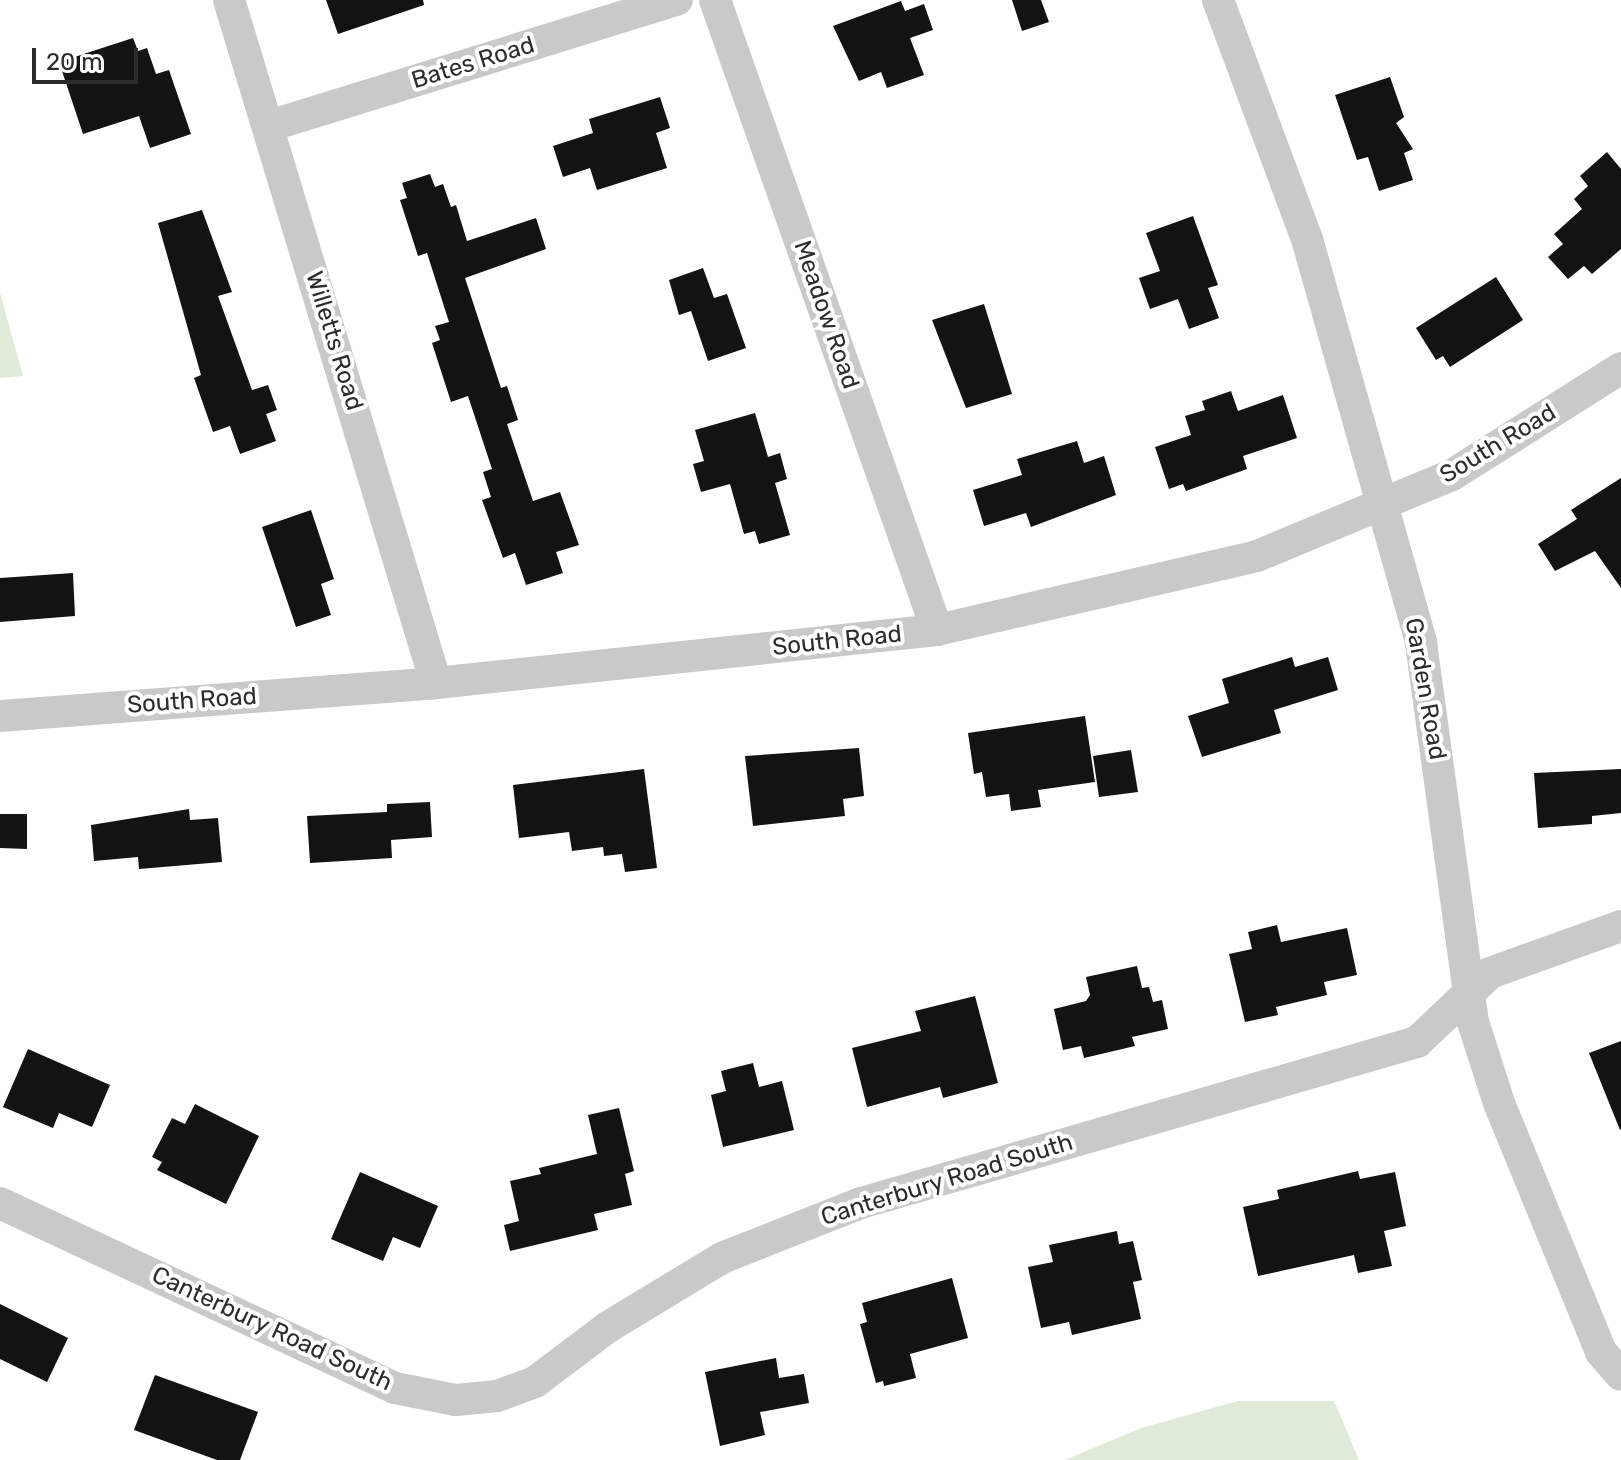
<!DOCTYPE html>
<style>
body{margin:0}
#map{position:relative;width:1621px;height:1460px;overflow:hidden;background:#fff;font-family:Rubik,sans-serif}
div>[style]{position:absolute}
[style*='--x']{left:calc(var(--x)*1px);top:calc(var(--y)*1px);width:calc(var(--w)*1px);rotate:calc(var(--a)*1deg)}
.green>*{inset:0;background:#e0ead9}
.building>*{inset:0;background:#131313}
.minor>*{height:32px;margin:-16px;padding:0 16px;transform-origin:16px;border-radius:16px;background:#c9c9c9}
span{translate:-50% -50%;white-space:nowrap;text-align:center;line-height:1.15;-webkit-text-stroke:8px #fff;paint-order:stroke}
.street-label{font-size:24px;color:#2c2c2c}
.scale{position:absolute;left:32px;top:48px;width:106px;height:36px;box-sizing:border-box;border:4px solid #2c2c2c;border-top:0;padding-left:10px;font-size:24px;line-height:28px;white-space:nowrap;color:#2c2c2c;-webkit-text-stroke:6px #fff;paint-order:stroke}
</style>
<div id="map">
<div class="green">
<i style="clip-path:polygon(0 293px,23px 376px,0 378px)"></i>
<i style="clip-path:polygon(1238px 1401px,1334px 1401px,1359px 1460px,1065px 1460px,1141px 1428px)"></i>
</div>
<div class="building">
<i style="clip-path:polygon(326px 0,423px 0,424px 5px,338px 34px)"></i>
<i style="clip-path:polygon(1012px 0,1041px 0,1049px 22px,1022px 31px)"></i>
<i style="clip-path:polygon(901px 1px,905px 11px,924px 4px,933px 30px,910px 38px,924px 75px,887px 88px,881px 72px,859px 81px,833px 26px)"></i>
<i style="clip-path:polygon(133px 38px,138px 51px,147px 48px,156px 74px,169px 70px,191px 134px,150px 148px,139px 116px,83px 134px,59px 62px)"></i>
<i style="clip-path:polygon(1390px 77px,1404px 117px,1396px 123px,1413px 149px,1404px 153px,1413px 180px,1379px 191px,1368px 157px,1357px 160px,1335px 95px)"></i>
<i style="clip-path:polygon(660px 97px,670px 128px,656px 133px,667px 168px,597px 190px,590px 168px,563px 177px,553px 146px,593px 133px,589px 119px)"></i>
<i style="clip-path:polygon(1607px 152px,1621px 169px,1621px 249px,1592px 274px,1584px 266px,1568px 279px,1548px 257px,1563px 244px,1554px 234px,1582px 209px,1574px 199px,1588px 186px,1580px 176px)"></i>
<i style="clip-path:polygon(430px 174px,435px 187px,443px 184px,451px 207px,456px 205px,467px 241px,536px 218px,546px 249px,465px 278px,501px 388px,507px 386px,518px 420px,507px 424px,533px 501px,560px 492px,579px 545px,556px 552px,563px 573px,526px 585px,515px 553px,503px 558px,482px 500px,491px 497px,483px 472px,492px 469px,468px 396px,451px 402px,432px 343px,440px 340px,435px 326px,449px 322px,427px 253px,418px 256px,400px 200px,407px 198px,402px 183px)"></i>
<i style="clip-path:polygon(202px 210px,232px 292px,218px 296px,252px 390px,268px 385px,277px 410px,266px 414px,276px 441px,240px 454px,230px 426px,213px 432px,194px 378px,201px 375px,158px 223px)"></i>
<i style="clip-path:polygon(1193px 216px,1218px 285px,1208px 288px,1219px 318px,1189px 329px,1178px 299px,1150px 309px,1139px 278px,1160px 271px,1146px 233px)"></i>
<i style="clip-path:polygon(703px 268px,714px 298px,727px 294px,746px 348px,708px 361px,691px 311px,679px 315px,669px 280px)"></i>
<i style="clip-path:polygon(1496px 277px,1523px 320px,1450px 367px,1443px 356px,1436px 360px,1416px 328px)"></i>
<i style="clip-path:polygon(984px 304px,1012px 394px,966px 408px,932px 320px)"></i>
<i style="clip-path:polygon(1231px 391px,1238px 411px,1283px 395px,1297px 438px,1243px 456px,1247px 469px,1186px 491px,1183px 484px,1169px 489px,1155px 447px,1191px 435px,1185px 416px,1205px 410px,1202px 401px)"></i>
<i style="clip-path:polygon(755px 413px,768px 457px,780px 453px,787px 479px,775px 483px,790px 535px,759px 544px,755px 531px,744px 534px,730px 484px,701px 492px,693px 464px,704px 461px,695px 430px)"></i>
<i style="clip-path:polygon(1077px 441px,1084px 463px,1104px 456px,1116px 495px,1031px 527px,1026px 513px,984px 526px,973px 490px,1022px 475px,1017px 459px)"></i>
<i style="clip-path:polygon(1621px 478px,1621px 588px,1595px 551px,1555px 571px,1538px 544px,1577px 519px,1571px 510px)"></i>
<i style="clip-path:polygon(311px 510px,334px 579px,321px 584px,331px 615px,296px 627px,262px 527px)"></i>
<i style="clip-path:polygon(73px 573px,75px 616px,0 622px,0 578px)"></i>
<i style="clip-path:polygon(1292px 657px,1295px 667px,1328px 657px,1338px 690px,1274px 710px,1281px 733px,1202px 757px,1188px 716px,1229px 703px,1222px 679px)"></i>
<i style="clip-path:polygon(1085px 716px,1095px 782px,1038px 790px,1041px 807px,1011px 811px,1009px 794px,986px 797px,982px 772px,974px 774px,968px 733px)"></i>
<i style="clip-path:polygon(859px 748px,864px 796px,843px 799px,845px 816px,753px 826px,745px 756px)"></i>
<i style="clip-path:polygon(1131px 750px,1138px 792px,1099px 797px,1093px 756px)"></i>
<i style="clip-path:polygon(644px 769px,657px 868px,625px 872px,622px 854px,604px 856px,603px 847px,572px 851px,569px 832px,519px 838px,513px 785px)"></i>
<i style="clip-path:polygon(1621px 769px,1621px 813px,1592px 816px,1592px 824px,1538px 828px,1534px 773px)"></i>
<i style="clip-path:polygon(430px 802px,432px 837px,391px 840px,392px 858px,310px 863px,307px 816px,387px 812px,387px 804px)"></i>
<i style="clip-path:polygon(189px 809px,190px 820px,218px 818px,222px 862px,139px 869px,138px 857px,94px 861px,91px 825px)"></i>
<i style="clip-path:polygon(0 814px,27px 814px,27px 849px,0 848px)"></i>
<i style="clip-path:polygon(1277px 925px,1281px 942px,1347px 928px,1357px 975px,1324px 982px,1327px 995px,1276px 1007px,1278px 1015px,1245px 1022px,1229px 954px,1252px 949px,1248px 932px)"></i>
<i style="clip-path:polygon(1137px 966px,1142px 988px,1149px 987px,1153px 1002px,1162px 1000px,1168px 1029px,1132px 1037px,1135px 1046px,1084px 1058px,1081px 1046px,1063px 1050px,1054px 1009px,1086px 1001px,1090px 995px,1086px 977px)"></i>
<i style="clip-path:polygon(975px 996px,998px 1083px,943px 1098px,940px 1087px,867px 1107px,852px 1048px,921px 1031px,915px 1011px)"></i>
<i style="clip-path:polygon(1621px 1041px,1621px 1129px,1620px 1130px,1589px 1053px)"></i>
<i style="clip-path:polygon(28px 1049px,110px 1085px,92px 1127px,59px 1113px,53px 1128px,3px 1107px)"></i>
<i style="clip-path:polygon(753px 1063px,759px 1087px,782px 1081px,794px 1130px,723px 1147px,711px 1095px,726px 1091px,721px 1071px)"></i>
<i style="clip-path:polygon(195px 1104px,259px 1136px,226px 1204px,157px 1170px,162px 1162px,152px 1157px,172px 1118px,185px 1124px)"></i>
<i style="clip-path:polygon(619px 1108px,634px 1171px,625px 1174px,632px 1205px,594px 1214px,598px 1230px,510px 1251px,504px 1225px,519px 1221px,510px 1181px,541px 1174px,539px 1168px,597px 1154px,588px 1115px)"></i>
<i style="clip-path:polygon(1358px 1171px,1360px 1179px,1395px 1172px,1406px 1226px,1384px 1231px,1392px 1266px,1358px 1273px,1354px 1255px,1258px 1276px,1243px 1207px,1279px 1199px,1277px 1190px)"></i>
<i style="clip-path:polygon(360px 1172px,438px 1206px,420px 1248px,393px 1237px,383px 1261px,331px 1239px)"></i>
<i style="clip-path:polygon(1117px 1231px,1119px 1244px,1133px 1241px,1142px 1280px,1133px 1282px,1141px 1319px,1072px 1335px,1069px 1322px,1041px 1328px,1028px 1267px,1053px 1262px,1049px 1245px)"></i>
<i style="clip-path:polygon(952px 1278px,968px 1338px,910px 1354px,916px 1378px,884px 1386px,883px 1381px,876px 1383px,860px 1324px,867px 1322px,862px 1303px)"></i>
<i style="clip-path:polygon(0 1304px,68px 1338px,47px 1382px,0 1359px)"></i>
<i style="clip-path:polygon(776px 1358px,779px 1378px,804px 1374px,809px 1403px,760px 1412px,765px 1435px,720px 1446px,705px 1372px)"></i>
<i style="clip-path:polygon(155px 1375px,258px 1412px,240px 1460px,217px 1460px,134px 1430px)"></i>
</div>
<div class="minor">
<i style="--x:229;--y:0;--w:714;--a:73.14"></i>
<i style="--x:715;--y:0;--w:668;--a:70.59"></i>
<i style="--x:1218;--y:0;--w:255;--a:69.6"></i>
<i style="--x:1307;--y:239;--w:420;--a:74.2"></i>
<i style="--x:1421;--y:643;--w:383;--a:82.2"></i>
<i style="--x:1473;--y:1022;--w:85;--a:72.2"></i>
<i style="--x:1499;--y:1103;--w:269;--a:67.7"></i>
<i style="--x:1601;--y:1352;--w:30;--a:49"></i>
<i style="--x:269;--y:126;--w:427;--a:-17.2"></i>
<i style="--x:0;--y:716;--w:437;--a:-4.3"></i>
<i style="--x:436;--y:683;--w:504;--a:-6.04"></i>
<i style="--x:937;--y:630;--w:328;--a:-13"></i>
<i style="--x:1257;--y:556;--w:211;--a:-22.6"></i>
<i style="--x:1452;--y:475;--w:200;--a:-32.3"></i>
<i style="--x:0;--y:1203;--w:436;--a:25.1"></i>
<i style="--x:395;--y:1388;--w:62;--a:11.1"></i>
<i style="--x:456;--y:1400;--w:41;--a:-5.6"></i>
<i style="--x:497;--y:1396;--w:40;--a:-20.2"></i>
<i style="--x:535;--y:1382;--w:91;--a:-37"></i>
<i style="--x:608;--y:1327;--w:133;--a:-31.2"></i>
<i style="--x:722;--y:1258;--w:149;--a:-21.6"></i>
<i style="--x:861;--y:1203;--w:579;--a:-16.15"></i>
<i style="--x:1417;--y:1042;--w:100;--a:-43.4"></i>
<i style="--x:1490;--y:973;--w:139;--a:-19.7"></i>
</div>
<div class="street-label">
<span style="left:473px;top:63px;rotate:-17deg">Bates Road</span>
<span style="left:826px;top:315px;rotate:71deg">Meadow Road</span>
<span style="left:334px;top:341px;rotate:73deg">Willetts Road</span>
<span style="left:1498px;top:444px;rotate:-31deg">South Road</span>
<span style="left:837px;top:641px;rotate:-6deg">South Road</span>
<span style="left:1425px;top:689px;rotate:80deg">Garden Road</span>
<span style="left:192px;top:701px;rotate:-4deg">South Road</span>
<span style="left:947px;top:1180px;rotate:-17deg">Canterbury Road South</span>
<span style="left:272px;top:1329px;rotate:25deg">Canterbury Road South</span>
</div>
<div class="scale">20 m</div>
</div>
